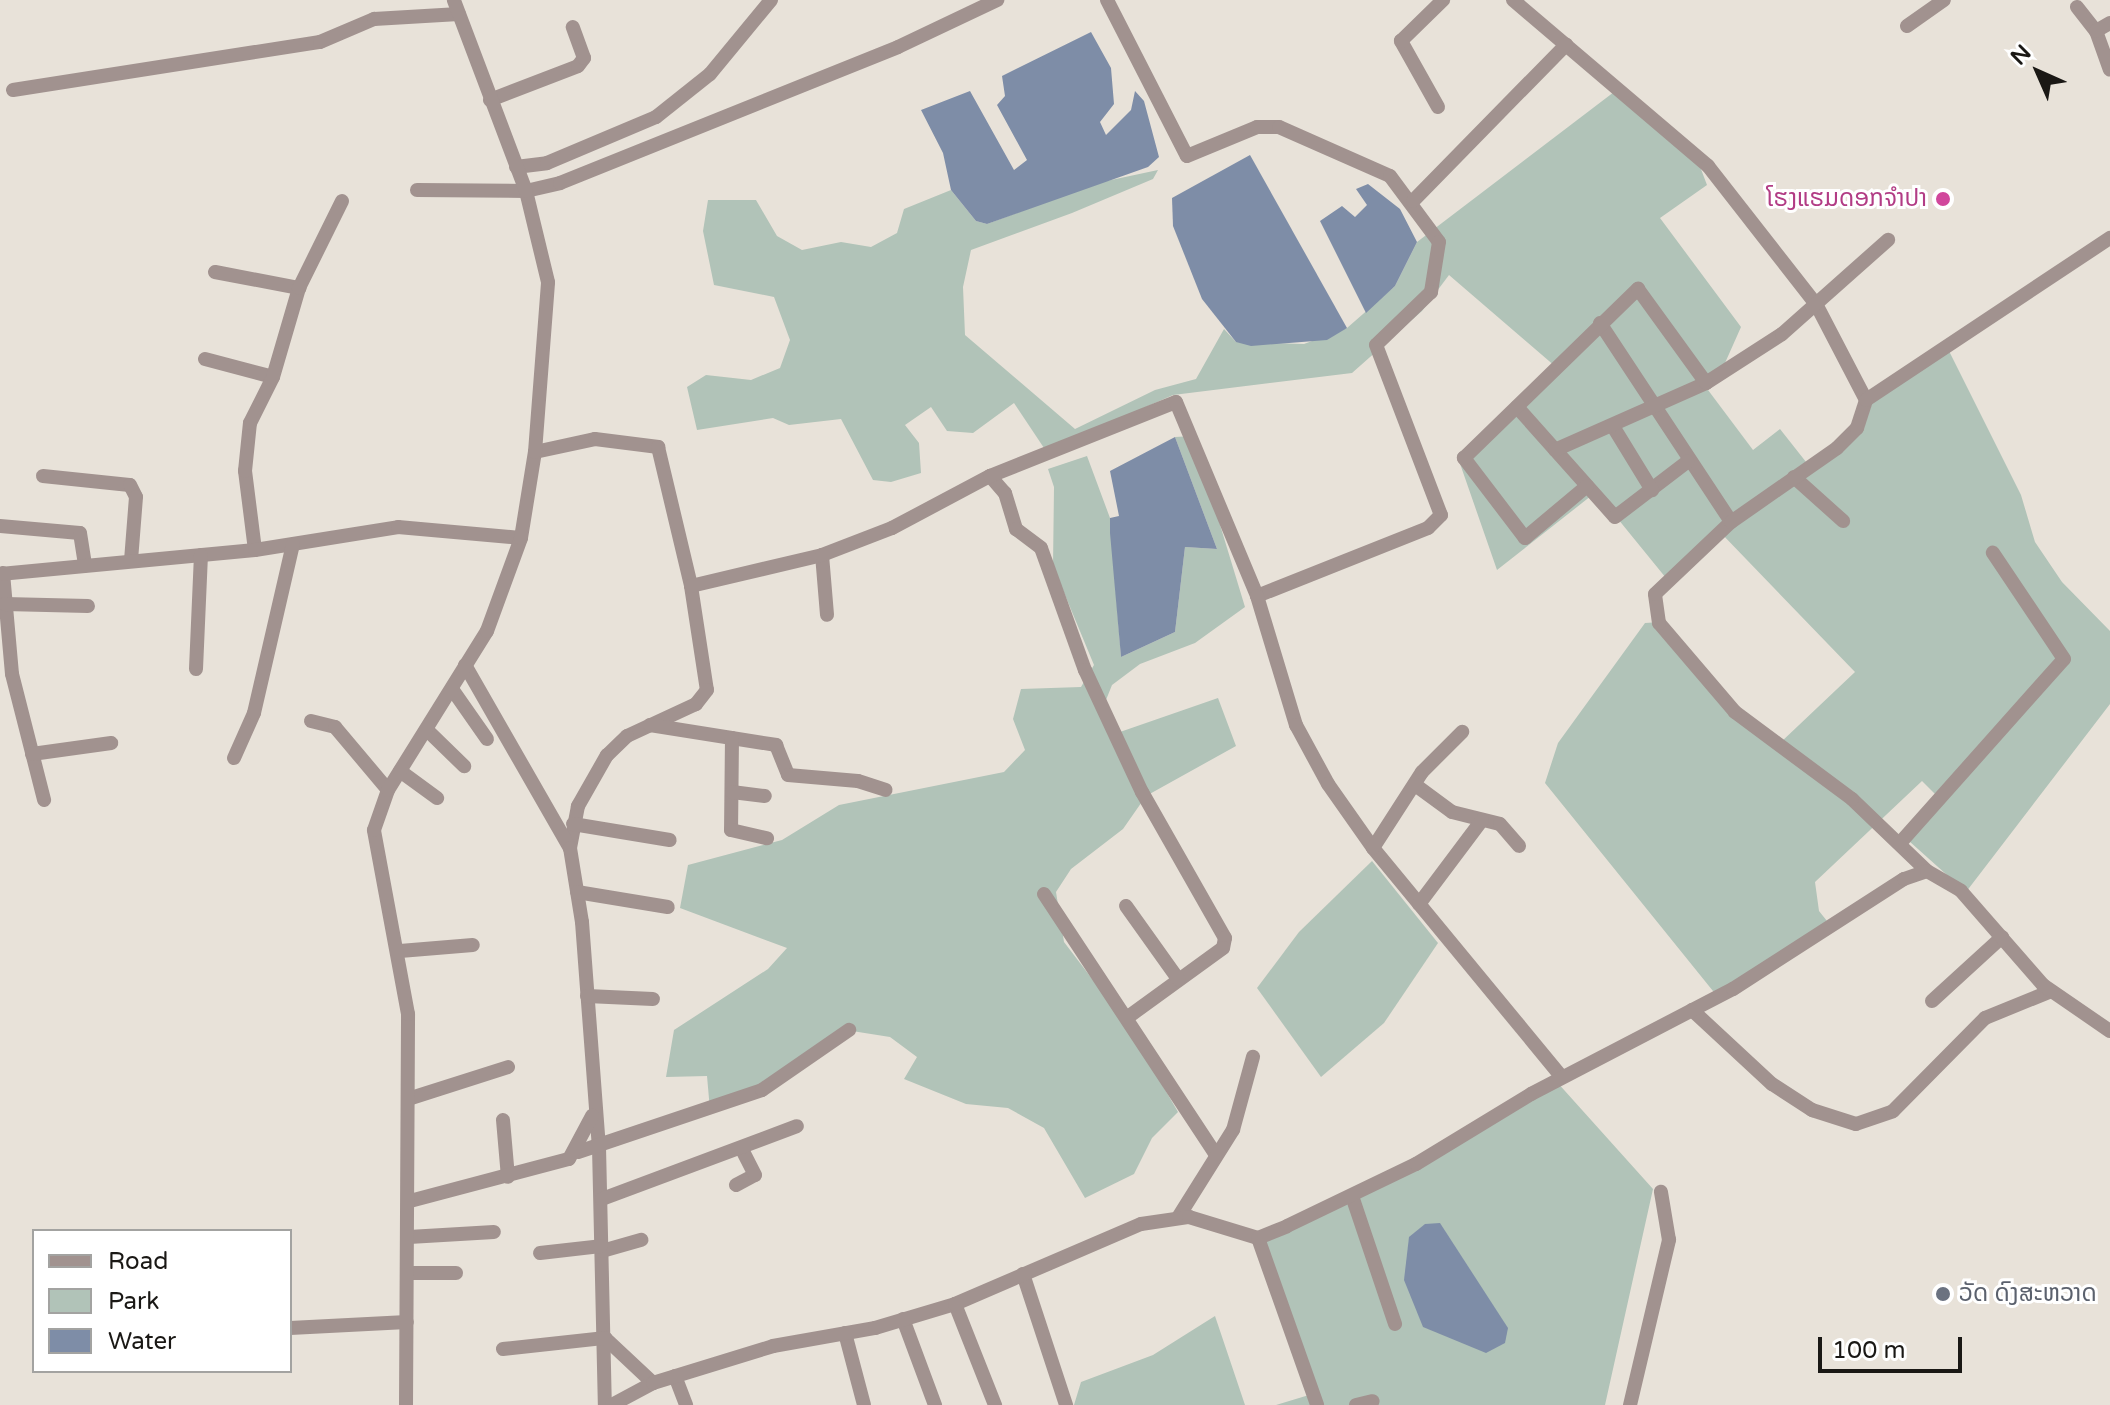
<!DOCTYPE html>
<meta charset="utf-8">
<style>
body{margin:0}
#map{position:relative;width:2110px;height:1405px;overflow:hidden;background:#e8e2d9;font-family:"Varela Round","Noto Sans Lao",sans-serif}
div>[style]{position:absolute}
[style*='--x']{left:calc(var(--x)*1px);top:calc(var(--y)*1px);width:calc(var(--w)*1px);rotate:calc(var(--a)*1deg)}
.green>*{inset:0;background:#b1c3b8}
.water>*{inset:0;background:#7e8da7}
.minor>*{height:14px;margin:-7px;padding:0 7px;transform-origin:7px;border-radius:7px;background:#a1928f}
.dots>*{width:22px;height:22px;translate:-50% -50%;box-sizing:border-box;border:4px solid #fff;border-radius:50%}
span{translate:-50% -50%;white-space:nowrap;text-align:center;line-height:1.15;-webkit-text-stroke:6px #fff;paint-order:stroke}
.hotel-label{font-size:24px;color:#b23c85}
.right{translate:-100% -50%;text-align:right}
.worship-label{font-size:24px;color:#5b616d}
.left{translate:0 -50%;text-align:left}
.legend{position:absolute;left:32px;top:1229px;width:260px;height:144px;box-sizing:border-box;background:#fff;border:2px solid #a3a3a1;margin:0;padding:10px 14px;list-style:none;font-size:24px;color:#1a1815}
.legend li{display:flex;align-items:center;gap:16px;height:40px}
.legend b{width:40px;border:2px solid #a3a3a1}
.north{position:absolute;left:1998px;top:32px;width:80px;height:80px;-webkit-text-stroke:6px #fff;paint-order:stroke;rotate:315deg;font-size:22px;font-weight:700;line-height:32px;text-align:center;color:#1a1815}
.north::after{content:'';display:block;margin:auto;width:28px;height:36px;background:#1a1815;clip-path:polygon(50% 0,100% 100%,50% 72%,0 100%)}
.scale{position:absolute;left:1818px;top:1337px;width:144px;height:36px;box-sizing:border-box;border:4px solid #1a1815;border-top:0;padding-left:10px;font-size:24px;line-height:28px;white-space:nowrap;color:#1a1815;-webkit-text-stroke:6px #fff;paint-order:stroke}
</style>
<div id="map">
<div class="green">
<i style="clip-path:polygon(1614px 92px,1696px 156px,1707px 185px,1660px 218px,1741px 327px,1721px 372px,1705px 386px,1753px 450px,1780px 429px,1810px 467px,1837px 448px,1869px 400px,1948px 349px,2021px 495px,2035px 542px,2062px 582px,2110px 631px,2110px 704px,1966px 892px,1909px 841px,1941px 800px,1922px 781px,1815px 882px,1819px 911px,1827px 921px,1717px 996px,1545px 783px,1558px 743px,1645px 623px,1661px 622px,1736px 712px,1780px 743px,1855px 672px,1720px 532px,1666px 578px,1596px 492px,1497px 570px,1457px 455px,1556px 367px,1449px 275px,1422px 311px,1352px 373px,1173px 395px,1046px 451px,1014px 403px,973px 433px,947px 431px,931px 407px,905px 425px,919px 443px,921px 473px,891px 482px,873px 480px,841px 419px,789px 425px,773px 418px,697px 430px,687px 387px,706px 375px,751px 380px,780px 368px,790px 340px,774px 297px,714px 285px,703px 231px,708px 200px,756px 200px,777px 236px,802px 250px,841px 242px,871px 247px,897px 233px,904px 209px,951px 190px,976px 221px,987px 224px,1097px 183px,1158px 170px,1153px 179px,1072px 213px,971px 250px,963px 287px,965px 335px,1075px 429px,1155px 390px,1196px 379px,1224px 329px,1236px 342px,1304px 344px,1347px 328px,1395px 286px,1417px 242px)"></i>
<i style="clip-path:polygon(1193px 436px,1245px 607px,1195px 643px,1140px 664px,1112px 685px,1104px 705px,1120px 732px,1218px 698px,1236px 746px,1146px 796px,1123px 829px,1071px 869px,1056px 892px,1064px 942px,1128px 1026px,1178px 1112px,1152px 1138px,1134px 1174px,1085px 1198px,1044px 1128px,1008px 1108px,966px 1104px,904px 1079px,917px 1057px,890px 1037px,852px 1031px,774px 1083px,710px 1110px,707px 1076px,666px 1077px,674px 1030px,768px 969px,787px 948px,680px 908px,688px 865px,782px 840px,839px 805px,1004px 772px,1025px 750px,1013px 719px,1021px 689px,1081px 687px,1094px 665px,1053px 566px,1054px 487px,1048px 469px,1087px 456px,1110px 518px,1121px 657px,1175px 632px,1185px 547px,1217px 549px,1175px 437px)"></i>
<i style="clip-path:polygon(1372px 861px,1438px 943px,1384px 1023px,1321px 1077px,1257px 988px,1299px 932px)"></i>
<i style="clip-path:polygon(1556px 1081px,1653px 1189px,1605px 1405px,1276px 1405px,1309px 1395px,1257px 1236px,1417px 1161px)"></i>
<i style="clip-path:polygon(1215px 1316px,1245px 1405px,1074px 1405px,1081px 1382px,1153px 1355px)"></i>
</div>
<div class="water">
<i style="clip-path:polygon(1091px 32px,1111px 68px,1114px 104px,1100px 122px,1106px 135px,1131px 110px,1135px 91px,1144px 101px,1159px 157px,1148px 167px,987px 224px,976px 221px,951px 190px,943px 153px,921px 110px,970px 91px,1014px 170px,1027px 160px,997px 105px,1005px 96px,1002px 76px)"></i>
<i style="clip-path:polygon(1250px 155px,1347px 328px,1327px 340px,1251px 346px,1236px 342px,1202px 299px,1173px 226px,1172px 198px)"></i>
<i style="clip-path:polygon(1368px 184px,1400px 209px,1417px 242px,1395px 286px,1366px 313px,1320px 221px,1342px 206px,1355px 217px,1367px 205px,1356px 189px)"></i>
<i style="clip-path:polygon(1175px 437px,1217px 549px,1185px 547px,1175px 632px,1121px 657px,1110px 533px,1110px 518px,1119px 516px,1110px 471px)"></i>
<i style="clip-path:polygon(1440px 1223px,1508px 1328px,1505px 1343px,1486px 1353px,1423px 1327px,1404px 1280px,1409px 1237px,1425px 1224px)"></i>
</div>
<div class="minor">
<i style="--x:1107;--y:0;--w:175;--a:62.9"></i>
<i style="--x:1187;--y:156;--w:76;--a:-22.5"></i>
<i style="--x:1257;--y:127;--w:22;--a:0"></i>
<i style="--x:1279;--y:127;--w:121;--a:23.8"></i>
<i style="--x:1390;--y:176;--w:82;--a:53.4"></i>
<i style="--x:1439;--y:242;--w:51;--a:99.1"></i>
<i style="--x:1431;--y:292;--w:76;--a:136.1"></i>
<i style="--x:1376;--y:345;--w:182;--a:69.1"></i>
<i style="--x:1441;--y:515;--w:18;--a:135"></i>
<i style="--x:1428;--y:528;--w:184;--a:158.3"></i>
<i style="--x:1513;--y:0;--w:256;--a:40.4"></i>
<i style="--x:1708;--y:166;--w:175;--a:52"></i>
<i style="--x:1816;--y:304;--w:108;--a:62.5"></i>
<i style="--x:2077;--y:7;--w:31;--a:52"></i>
<i style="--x:2096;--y:31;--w:41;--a:70.3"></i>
<i style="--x:1907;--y:26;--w:45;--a:-35.1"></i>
<i style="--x:2096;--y:31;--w:16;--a:-30"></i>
<i style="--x:13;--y:90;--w:311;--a:-8.9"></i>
<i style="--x:320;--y:42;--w:59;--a:-23.1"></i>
<i style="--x:374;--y:19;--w:85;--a:-3.4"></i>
<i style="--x:490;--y:100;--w:94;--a:-21.1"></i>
<i style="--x:578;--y:66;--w:10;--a:-53"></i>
<i style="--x:584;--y:58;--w:33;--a:-110"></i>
<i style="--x:1438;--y:107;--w:76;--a:-119.3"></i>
<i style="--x:1401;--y:41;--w:59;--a:-44.3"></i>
<i style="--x:516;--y:167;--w:31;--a:-7"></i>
<i style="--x:547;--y:163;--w:118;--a:-22.9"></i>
<i style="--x:656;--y:117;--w:69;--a:-38.5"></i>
<i style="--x:710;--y:74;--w:96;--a:-50.5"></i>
<i style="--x:417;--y:190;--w:109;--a:0.5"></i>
<i style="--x:526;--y:191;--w:35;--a:-13"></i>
<i style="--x:560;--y:183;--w:364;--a:-21.9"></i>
<i style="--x:898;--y:47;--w:110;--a:-25.4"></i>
<i style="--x:1413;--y:201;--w:219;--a:-45.6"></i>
<i style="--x:215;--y:272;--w:86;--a:10.8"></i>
<i style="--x:1600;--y:323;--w:238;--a:56.6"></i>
<i style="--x:205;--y:359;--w:70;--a:14.8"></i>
<i style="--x:1517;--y:407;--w:147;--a:48.3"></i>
<i style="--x:1615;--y:517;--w:91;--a:-37.4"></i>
<i style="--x:1614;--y:428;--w:73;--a:58.5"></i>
<i style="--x:1555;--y:450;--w:165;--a:-23.9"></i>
<i style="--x:1706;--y:383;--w:90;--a:-32.8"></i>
<i style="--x:1782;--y:334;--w:142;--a:-41.6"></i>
<i style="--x:535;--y:452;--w:61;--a:-12.2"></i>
<i style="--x:595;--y:439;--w:64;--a:7.2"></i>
<i style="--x:658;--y:447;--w:143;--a:76.6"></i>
<i style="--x:691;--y:586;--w:105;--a:81.3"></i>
<i style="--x:707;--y:690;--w:18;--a:128"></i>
<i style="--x:696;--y:704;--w:76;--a:155.1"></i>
<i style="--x:627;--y:736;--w:28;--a:136"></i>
<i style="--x:607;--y:755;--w:59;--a:119.6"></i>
<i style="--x:578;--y:806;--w:43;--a:100.8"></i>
<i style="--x:43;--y:476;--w:87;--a:5.9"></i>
<i style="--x:130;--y:485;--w:13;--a:63"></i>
<i style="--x:136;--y:497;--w:64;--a:94.5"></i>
<i style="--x:990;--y:476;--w:23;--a:49"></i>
<i style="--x:1005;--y:493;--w:38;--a:73"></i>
<i style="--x:1016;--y:529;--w:31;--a:37"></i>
<i style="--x:1041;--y:548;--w:130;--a:70.2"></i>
<i style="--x:1085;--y:670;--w:135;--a:65"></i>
<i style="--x:1142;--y:792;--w:168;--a:60.4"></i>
<i style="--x:1225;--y:938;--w:10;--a:101"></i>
<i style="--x:1223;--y:948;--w:117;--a:144"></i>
<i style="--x:1794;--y:477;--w:66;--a:41.9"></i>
<i style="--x:1587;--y:486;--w:81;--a:140"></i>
<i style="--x:1525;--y:538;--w:101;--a:-127.3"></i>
<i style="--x:1464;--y:458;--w:243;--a:-44.2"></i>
<i style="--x:1638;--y:289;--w:116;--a:54.1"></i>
<i style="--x:0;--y:526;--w:80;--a:5"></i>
<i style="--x:80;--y:533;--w:33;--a:81"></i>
<i style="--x:255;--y:550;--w:80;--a:-97.2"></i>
<i style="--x:245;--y:471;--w:48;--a:-84.1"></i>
<i style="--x:250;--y:423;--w:51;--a:-63.4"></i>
<i style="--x:273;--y:377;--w:93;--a:-73.7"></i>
<i style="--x:299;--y:288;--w:97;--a:-63.7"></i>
<i style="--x:822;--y:555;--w:60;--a:85.2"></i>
<i style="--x:3;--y:573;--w:101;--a:84.9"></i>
<i style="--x:12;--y:674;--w:130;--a:75.7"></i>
<i style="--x:0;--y:574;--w:256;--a:-5.4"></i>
<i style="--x:255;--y:550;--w:145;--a:-9.1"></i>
<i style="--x:398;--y:527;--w:123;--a:5.1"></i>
<i style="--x:691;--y:586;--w:135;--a:-13.3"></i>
<i style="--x:822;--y:555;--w:75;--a:-21.1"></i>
<i style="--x:892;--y:528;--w:111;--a:-28"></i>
<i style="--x:990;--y:476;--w:200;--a:-21.7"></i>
<i style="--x:1176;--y:402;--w:210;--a:67.3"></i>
<i style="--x:1257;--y:596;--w:135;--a:73.2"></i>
<i style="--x:1296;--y:725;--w:67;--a:61.5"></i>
<i style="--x:1328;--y:784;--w:78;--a:54.9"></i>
<i style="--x:1373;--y:848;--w:297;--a:50.5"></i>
<i style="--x:5;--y:604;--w:83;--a:1.4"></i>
<i style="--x:465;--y:665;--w:211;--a:60.2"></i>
<i style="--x:570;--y:848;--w:75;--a:80.8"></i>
<i style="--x:582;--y:922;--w:226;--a:85.7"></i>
<i style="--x:599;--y:1147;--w:258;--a:88.7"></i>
<i style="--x:196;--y:669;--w:114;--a:-87.5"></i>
<i style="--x:452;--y:689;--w:61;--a:55"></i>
<i style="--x:311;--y:721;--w:25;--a:14"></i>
<i style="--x:335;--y:727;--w:82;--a:49.9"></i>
<i style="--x:650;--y:725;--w:128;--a:9"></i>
<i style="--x:776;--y:745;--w:32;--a:68"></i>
<i style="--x:788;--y:775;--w:70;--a:4.9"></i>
<i style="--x:858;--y:781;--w:29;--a:18"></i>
<i style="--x:427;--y:730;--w:52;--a:44.2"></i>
<i style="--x:732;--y:738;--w:92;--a:90.6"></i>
<i style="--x:731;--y:830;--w:37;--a:13"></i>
<i style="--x:32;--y:754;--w:80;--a:-7.9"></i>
<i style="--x:234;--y:758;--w:49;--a:-66"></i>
<i style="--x:254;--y:713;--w:173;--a:-77"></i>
<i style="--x:400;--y:771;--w:46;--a:36.1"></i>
<i style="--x:1418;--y:787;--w:42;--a:36.3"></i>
<i style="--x:1452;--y:812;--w:49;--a:14"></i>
<i style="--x:1500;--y:824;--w:29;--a:49"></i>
<i style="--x:732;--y:792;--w:33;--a:7"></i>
<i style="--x:573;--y:824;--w:98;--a:9.4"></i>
<i style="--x:1900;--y:843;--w:246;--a:-48.3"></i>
<i style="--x:2064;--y:659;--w:128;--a:-123.8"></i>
<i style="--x:1373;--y:848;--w:90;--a:-57.2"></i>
<i style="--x:1422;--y:772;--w:57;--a:-45"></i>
<i style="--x:1927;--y:871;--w:104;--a:-136.2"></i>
<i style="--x:1852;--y:799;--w:146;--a:-143.4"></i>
<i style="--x:1735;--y:712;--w:117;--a:-130.5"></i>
<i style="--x:1659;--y:623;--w:29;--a:-98"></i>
<i style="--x:1655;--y:594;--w:105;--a:-43.5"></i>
<i style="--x:1731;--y:522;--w:129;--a:-34.9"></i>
<i style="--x:1837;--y:448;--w:28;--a:-45"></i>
<i style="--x:1857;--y:428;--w:29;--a:-72"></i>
<i style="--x:1866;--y:400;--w:293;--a:-33.6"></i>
<i style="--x:577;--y:892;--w:92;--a:9.4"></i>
<i style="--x:1044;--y:894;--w:313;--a:56.6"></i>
<i style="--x:1419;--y:904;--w:105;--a:-53.1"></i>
<i style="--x:1126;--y:906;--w:90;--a:54.5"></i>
<i style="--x:400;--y:951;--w:73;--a:-4.7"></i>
<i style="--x:587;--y:996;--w:66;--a:2.6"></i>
<i style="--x:1932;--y:1001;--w:95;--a:-42.4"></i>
<i style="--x:1692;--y:1010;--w:109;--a:42.8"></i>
<i style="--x:1772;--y:1084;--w:48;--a:33"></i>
<i style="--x:1812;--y:1110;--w:46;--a:17.7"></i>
<i style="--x:1856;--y:1124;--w:39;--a:-19"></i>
<i style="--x:1893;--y:1111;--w:131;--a:-45.3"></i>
<i style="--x:1985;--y:1018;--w:71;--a:-22.2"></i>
<i style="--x:408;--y:1099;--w:105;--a:-17.7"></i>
<i style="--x:503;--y:1120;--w:57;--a:85"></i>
<i style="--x:578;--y:1152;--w:194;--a:-18.6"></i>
<i style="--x:762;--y:1090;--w:106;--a:-34.6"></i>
<i style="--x:736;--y:1185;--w:21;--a:-28"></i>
<i style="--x:755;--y:1175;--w:30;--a:-117"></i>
<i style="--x:1352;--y:1196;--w:135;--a:71.4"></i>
<i style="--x:602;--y:1199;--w:208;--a:-20.5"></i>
<i style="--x:410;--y:1201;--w:164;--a:-14.8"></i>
<i style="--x:569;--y:1159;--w:49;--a:-61.9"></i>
<i style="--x:1179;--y:1216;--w:102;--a:-57.9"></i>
<i style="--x:1233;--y:1130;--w:76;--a:-74.7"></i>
<i style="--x:409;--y:1237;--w:85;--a:-3.4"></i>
<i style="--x:1258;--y:1238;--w:177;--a:70.5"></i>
<i style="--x:602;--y:1251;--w:41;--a:-15.8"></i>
<i style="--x:540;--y:1253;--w:61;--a:-6.5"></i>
<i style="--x:408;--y:1273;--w:48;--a:0"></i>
<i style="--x:1023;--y:1274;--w:138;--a:71.8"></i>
<i style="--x:955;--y:1304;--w:109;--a:68.4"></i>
<i style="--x:903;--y:1319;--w:92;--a:69.6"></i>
<i style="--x:290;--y:1328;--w:117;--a:-2.9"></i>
<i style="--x:845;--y:1333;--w:74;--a:75.2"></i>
<i style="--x:503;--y:1349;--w:103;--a:-6.2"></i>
<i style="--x:605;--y:1338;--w:66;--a:43.2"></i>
<i style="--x:675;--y:1376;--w:31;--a:69"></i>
<i style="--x:406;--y:1405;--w:391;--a:-89.7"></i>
<i style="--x:408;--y:1014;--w:187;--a:-100.5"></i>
<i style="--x:374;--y:830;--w:42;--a:-70.7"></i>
<i style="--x:388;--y:790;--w:187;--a:-58.1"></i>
<i style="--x:487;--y:631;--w:99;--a:-69.9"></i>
<i style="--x:521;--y:538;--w:87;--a:-80.8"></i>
<i style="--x:535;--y:452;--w:170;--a:-85.6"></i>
<i style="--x:548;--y:282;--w:94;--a:-103.6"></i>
<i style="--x:526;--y:191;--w:204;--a:-110.7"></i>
<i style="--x:612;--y:1405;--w:47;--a:-28.2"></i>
<i style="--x:653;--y:1383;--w:126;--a:-17.1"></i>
<i style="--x:773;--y:1346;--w:104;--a:-10"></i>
<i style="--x:875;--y:1328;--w:84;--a:-16.7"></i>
<i style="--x:955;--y:1304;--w:202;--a:-23.3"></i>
<i style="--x:1141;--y:1224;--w:49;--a:-8.3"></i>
<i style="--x:1189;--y:1217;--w:72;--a:16.9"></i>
<i style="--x:1258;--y:1238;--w:31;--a:-22"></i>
<i style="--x:1287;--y:1226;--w:143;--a:-25.7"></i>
<i style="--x:1416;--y:1164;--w:135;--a:-31.3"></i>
<i style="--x:1531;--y:1094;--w:228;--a:-27.5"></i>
<i style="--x:1733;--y:989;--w:203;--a:-32.8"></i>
<i style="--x:1904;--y:879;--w:24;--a:-19"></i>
<i style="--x:1927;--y:871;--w:39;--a:30"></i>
<i style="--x:1961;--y:891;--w:125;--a:48.9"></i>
<i style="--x:2043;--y:985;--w:81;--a:34.5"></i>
<i style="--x:1356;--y:1405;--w:17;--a:-13"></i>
<i style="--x:1630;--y:1405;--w:170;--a:-76.7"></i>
<i style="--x:1669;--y:1240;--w:49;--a:-99.5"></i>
</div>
<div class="dots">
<i style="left:1943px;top:199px;background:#d1479c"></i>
<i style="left:1943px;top:1294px;background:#6b7280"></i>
</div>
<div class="hotel-label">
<span class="right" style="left:1927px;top:199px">ໂຮງແຮມດອກຈຳປາ</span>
</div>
<div class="worship-label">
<span class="left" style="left:1959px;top:1294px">ວັດ ດົງສະຫວາດ</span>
</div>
<ul class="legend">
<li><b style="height:10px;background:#a1928f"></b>Road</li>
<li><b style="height:22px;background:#b1c3b8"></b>Park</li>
<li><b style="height:22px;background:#7e8da7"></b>Water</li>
</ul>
<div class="north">N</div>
<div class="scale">100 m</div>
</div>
